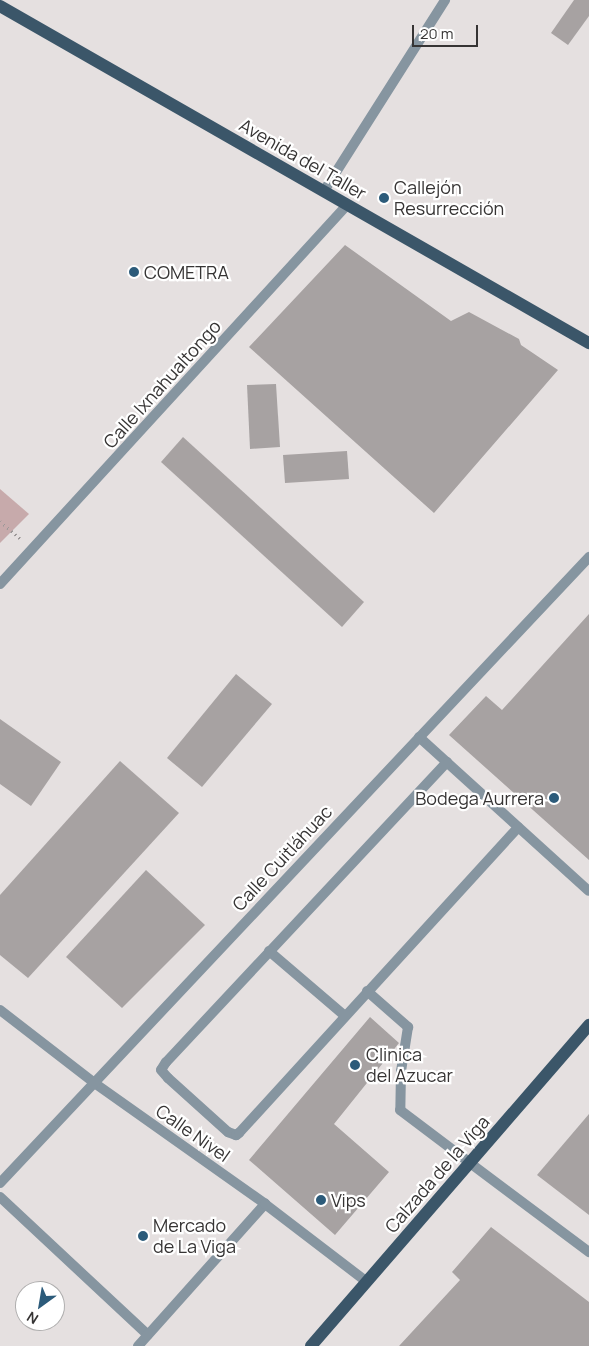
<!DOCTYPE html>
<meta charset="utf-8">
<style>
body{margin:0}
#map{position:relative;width:589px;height:1346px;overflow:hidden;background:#e5e0e0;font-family:Manrope,sans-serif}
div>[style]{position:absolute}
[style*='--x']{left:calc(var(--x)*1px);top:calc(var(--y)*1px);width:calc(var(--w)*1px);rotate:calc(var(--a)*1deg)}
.green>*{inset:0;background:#c7aaab}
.building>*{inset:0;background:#a7a2a2}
.path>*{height:3px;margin-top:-1.5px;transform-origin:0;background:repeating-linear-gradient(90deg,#9b9797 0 1px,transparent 0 5px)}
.lane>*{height:10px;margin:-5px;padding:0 5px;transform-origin:5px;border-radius:5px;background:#8695a0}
.street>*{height:10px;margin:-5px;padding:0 5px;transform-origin:5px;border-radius:5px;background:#8695a0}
.primary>*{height:12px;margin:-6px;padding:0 6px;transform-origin:6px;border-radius:6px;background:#3b5669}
.dots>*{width:14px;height:14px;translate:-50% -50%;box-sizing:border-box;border:2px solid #fff;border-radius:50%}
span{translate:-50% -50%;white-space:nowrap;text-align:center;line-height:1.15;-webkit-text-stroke:4.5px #fff;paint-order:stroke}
.street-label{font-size:18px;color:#363434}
.poi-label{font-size:18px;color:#363434}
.left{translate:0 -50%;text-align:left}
.right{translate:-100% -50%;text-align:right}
.north{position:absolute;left:15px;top:1281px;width:50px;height:50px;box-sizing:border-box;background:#fff;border:1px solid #afaeae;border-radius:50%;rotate:212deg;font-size:14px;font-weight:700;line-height:20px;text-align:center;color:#363434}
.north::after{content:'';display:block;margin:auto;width:18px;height:22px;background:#2c5b7a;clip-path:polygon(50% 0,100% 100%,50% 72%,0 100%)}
.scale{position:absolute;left:412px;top:25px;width:66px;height:22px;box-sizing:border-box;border:2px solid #363434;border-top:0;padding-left:6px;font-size:15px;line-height:18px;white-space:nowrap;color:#363434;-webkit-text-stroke:4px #fff;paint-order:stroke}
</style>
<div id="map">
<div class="green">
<i style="clip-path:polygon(0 489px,29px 514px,0 543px)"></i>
</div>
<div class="building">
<i style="clip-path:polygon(574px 0,589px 0,589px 16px,568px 45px,551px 33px)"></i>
<i style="clip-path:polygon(345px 245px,451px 321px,469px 312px,519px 339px,521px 345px,558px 370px,434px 513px,249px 347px)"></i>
<i style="clip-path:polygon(276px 384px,280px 447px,250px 449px,247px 385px)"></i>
<i style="clip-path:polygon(183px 437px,364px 602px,342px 627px,161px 462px)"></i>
<i style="clip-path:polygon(347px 451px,349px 479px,285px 483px,283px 455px)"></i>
<i style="clip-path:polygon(589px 614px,589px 860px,449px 735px,486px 696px,502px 710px)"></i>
<i style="clip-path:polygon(236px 674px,272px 704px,202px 787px,167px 758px)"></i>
<i style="clip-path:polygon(0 719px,61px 762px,31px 806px,0 784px)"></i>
<i style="clip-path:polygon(120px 761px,179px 813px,28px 978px,0 955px,0 895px)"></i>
<i style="clip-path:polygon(146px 870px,205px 925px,122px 1008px,66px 957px)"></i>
<i style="clip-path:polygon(370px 1017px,399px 1043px,334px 1124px,389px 1172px,335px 1235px,249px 1160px)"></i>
<i style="clip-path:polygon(589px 1114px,589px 1215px,537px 1175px)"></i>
<i style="clip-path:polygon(491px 1227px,589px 1302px,589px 1346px,399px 1346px,460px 1280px,452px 1272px)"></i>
</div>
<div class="path">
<i style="--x:0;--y:521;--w:28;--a:41"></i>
</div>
<div class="lane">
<i style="--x:419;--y:737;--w:229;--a:42.2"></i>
<i style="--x:447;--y:762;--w:411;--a:133.1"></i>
<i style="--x:166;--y:1062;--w:9;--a:122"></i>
<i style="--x:161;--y:1070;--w:11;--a:49"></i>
<i style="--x:168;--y:1078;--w:81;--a:42"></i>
<i style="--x:228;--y:1132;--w:9;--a:21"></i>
<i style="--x:236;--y:1135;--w:4;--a:-34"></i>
<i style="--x:239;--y:1133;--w:414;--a:-47.6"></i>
<i style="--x:269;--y:951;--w:100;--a:40.5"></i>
<i style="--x:367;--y:991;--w:55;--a:41.3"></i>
<i style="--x:408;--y:1027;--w:45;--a:99"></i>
<i style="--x:401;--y:1071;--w:39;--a:91"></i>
<i style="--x:400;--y:1110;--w:88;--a:37.1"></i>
<i style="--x:0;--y:1197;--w:202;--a:43"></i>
<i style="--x:138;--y:1346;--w:191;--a:-48.2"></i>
</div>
<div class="street">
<i style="--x:324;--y:191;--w:226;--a:-57.6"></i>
<i style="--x:0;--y:584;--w:514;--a:-47.52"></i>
<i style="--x:0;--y:1010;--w:118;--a:37.7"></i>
<i style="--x:93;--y:1082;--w:211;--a:35.3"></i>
<i style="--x:265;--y:1204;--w:128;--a:37.4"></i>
<i style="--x:470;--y:1163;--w:149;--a:36.8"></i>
<i style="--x:0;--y:1183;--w:860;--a:-46.74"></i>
</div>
<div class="primary">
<i style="--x:0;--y:6;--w:679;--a:29.78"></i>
<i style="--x:311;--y:1346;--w:425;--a:-49.1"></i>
</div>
<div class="dots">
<i style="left:384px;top:198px;background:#2c5b7a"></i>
<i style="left:134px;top:272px;background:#2c5b7a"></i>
<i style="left:554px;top:798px;background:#2c5b7a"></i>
<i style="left:355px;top:1065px;background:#2c5b7a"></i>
<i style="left:321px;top:1200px;background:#2c5b7a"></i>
<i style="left:143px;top:1236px;background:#2c5b7a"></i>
</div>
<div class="street-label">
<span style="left:303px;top:159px;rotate:30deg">Avenida del Taller</span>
<span style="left:162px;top:384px;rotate:-48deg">Calle Ixnahualtongo</span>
<span style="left:282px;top:858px;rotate:-47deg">Calle Cuitláhuac</span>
<span style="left:193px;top:1133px;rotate:35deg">Calle Nivel</span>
<span style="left:437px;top:1174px;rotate:-49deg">Calzada de la Viga</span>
</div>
<div class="poi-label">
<span class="left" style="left:394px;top:198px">Callejón<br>Resurrección</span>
<span class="left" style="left:144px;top:272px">COMETRA</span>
<span class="right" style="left:544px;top:798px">Bodega Aurrera</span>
<span class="left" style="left:366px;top:1065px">Clinica<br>del Azucar</span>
<span class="left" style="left:331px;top:1200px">Vips</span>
<span class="left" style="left:153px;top:1236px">Mercado<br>de La Viga</span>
</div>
<div class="north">N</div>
<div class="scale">20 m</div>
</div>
